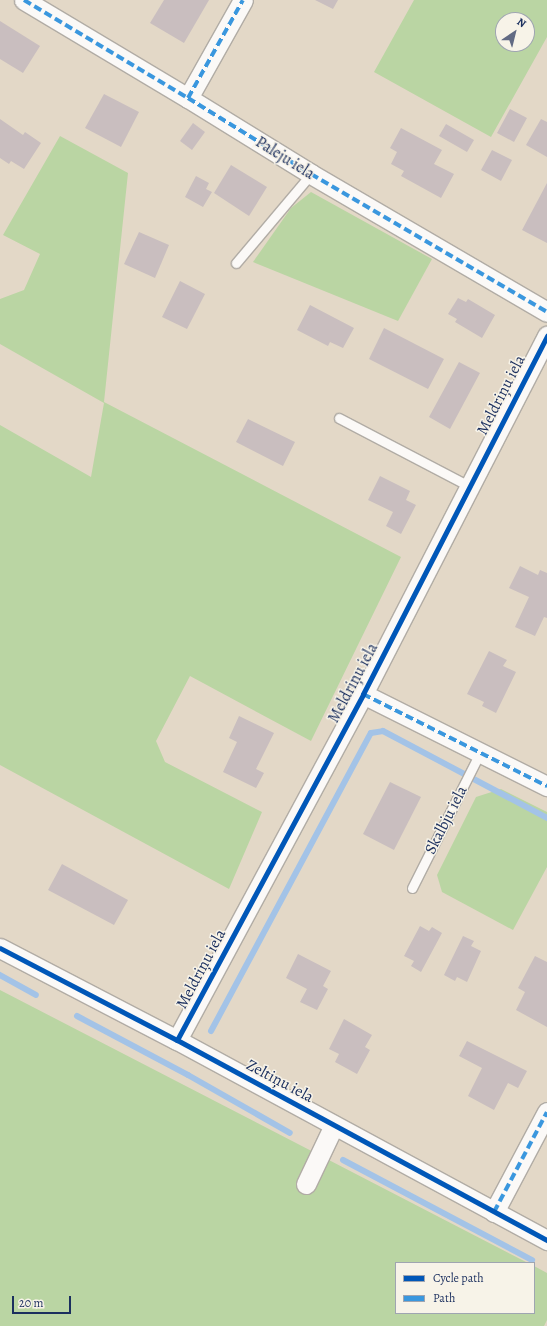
<!DOCTYPE html>
<meta charset="utf-8">
<style>
body{margin:0}
#map{position:relative;width:547px;height:1326px;overflow:hidden;background:#e3d8c7;font-family:Alegreya,serif}
div>[style]{position:absolute}
[style*='--x']{left:calc(var(--x)*1px);top:calc(var(--y)*1px);width:calc(var(--w)*1px);rotate:calc(var(--a)*1deg)}
.green>*{inset:0;background:#bad5a3}
.stream>*{height:6px;margin:-3px;padding:0 3px;transform-origin:3px;border-radius:3px;background:#a3c3e7}
.building>*{inset:0;background:#c9bebf}
.roads{filter:drop-shadow(1px 0 #b1aca5) drop-shadow(-1px 0 #b1aca5) drop-shadow(0 1px #b1aca5) drop-shadow(0 -1px #b1aca5)}
.lane>*{height:9px;margin:-4.5px;padding:0 4.5px;transform-origin:4.5px;border-radius:4.5px;background:#fbf9f7}
.street>*{height:19px;margin:-9.5px;padding:0 9.5px;transform-origin:9.5px;border-radius:9.5px;background:#fbf9f7}
.quiet>*{height:4px;margin-top:-2px;transform-origin:0;background:repeating-linear-gradient(90deg,#3a97de 0 8px,transparent 0 12px)}
.cycleway>*{height:5px;margin:-2.5px;padding:0 2.5px;transform-origin:2.5px;border-radius:2.5px;background:#0057b8}
span{translate:-50% -50%;white-space:nowrap;text-align:center;line-height:1.15;-webkit-text-stroke:3px #f7f3e8;paint-order:stroke}
.street-label{font-size:16px;color:#1b2f5e}
.legend{position:absolute;left:395px;top:1262px;width:140px;height:52px;box-sizing:border-box;background:#f7f3e8;border:1px solid #9fa5b1;margin:0;padding:5px 7px;list-style:none;font-size:12px;color:#1b2f5e}
.legend li{display:flex;align-items:center;gap:8px;height:20px}
.legend b{width:20px;border:1px solid #9fa5b1}
.north{position:absolute;left:495px;top:12px;width:40px;height:40px;box-sizing:border-box;background:#f7f3e8;border:1px solid #9fa5b1;border-radius:50%;rotate:35deg;font-size:11px;font-weight:700;line-height:16px;text-align:center;color:#1b2f5e}
.north::after{content:'';display:block;margin:auto;width:14px;height:18px;background:#616a83;clip-path:polygon(50% 0,100% 100%,50% 72%,0 100%)}
.scale{position:absolute;left:12px;top:1296px;width:59px;height:18px;box-sizing:border-box;border:2px solid #1b2f5e;border-top:0;padding-left:5px;font-size:12px;line-height:14px;white-space:nowrap;color:#1b2f5e;-webkit-text-stroke:3px #f7f3e8;paint-order:stroke}
</style>
<div id="map">
<div class="green">
<i style="clip-path:polygon(evenodd,414px 0,547px 0,547px 37px,491px 137px,374px 72px,414px 0,503px 20px,527px 20px,527px 44px,503px 44px,503px 20px)"></i>
<i style="clip-path:polygon(60px 136px,128px 173px,104px 402px,401px 557px,311px 741px,190px 676px,156px 741px,165px 762px,262px 812px,229px 889px,0 765px,0 425px,91px 477px,104px 403px,0 344px,0 299px,24px 290px,40px 254px,3px 235px)"></i>
<i style="clip-path:polygon(311px 192px,432px 259px,398px 321px,253px 262px,291px 208px)"></i>
<i style="clip-path:polygon(501px 789px,547px 812px,547px 867px,513px 930px,442px 892px,437px 875px,476px 797px)"></i>
<i style="clip-path:polygon(0 990px,528px 1263px,396px 1263px,396px 1313px,534px 1313px,534px 1266px,547px 1273px,547px 1320px,544px 1326px,0 1326px)"></i>
</div>
<div class="stream">
<i style="--x:0;--y:975;--w:41;--a:29.1"></i>
<i style="--x:77;--y:1016;--w:126;--a:28"></i>
<i style="--x:188;--y:1075;--w:117;--a:29.6"></i>
<i style="--x:211;--y:1031;--w:338;--a:-61.8"></i>
<i style="--x:371;--y:733;--w:12;--a:-9"></i>
<i style="--x:383;--y:731;--w:186;--a:27.9"></i>
<i style="--x:343;--y:1160;--w:214;--a:27.9"></i>
</div>
<div class="building">
<i style="clip-path:polygon(164px 0,209px 0,184px 43px,150px 23px)"></i>
<i style="clip-path:polygon(315px 0,338px 0,333px 9px)"></i>
<i style="clip-path:polygon(0 21px,40px 46px,23px 73px,0 59px)"></i>
<i style="clip-path:polygon(104px 94px,139px 112px,121px 147px,85px 128px)"></i>
<i style="clip-path:polygon(510px 109px,527px 118px,514px 142px,497px 133px)"></i>
<i style="clip-path:polygon(0 119px,23px 135px,25px 132px,41px 143px,24px 169px,11px 161px,9px 164px,0 158px)"></i>
<i style="clip-path:polygon(541px 119px,547px 122px,547px 157px,526px 145px)"></i>
<i style="clip-path:polygon(193px 123px,205px 132px,192px 150px,180px 141px)"></i>
<i style="clip-path:polygon(446px 124px,474px 140px,467px 152px,439px 136px)"></i>
<i style="clip-path:polygon(401px 128px,442px 150px,434px 164px,454px 174px,441px 198px,401px 176px,404px 171px,391px 164px,397px 152px,390px 148px)"></i>
<i style="clip-path:polygon(492px 150px,512px 160px,501px 181px,481px 170px)"></i>
<i style="clip-path:polygon(231px 165px,267px 187px,249px 216px,214px 193px)"></i>
<i style="clip-path:polygon(196px 176px,209px 183px,206px 189px,212px 192px,203px 207px,185px 197px)"></i>
<i style="clip-path:polygon(547px 183px,547px 243px,522px 230px)"></i>
<i style="clip-path:polygon(139px 232px,169px 245px,155px 278px,124px 264px)"></i>
<i style="clip-path:polygon(180px 281px,205px 294px,187px 329px,162px 317px)"></i>
<i style="clip-path:polygon(458px 298px,466px 302px,468px 299px,495px 315px,482px 338px,455px 322px,457px 319px,448px 314px)"></i>
<i style="clip-path:polygon(310px 305px,354px 328px,343px 348px,330px 342px,328px 346px,297px 330px)"></i>
<i style="clip-path:polygon(384px 328px,444px 359px,428px 389px,369px 359px)"></i>
<i style="clip-path:polygon(459px 362px,480px 373px,450px 429px,429px 417px)"></i>
<i style="clip-path:polygon(248px 419px,295px 442px,283px 466px,236px 442px)"></i>
<i style="clip-path:polygon(380px 476px,410px 491px,406px 500px,416px 505px,401px 534px,386px 526px,393px 512px,368px 500px)"></i>
<i style="clip-path:polygon(520px 566px,538px 575px,540px 570px,547px 573px,547px 618px,544px 617px,535px 636px,515px 627px,529px 597px,509px 588px)"></i>
<i style="clip-path:polygon(489px 651px,507px 660px,503px 666px,516px 672px,496px 713px,482px 706px,484px 702px,467px 694px)"></i>
<i style="clip-path:polygon(239px 716px,274px 733px,256px 769px,264px 773px,256px 788px,223px 772px,237px 742px,229px 738px)"></i>
<i style="clip-path:polygon(390px 782px,421px 797px,394px 850px,363px 834px)"></i>
<i style="clip-path:polygon(62px 864px,128px 900px,114px 925px,48px 890px)"></i>
<i style="clip-path:polygon(420px 926px,429px 931px,432px 927px,442px 933px,421px 972px,411px 966px,414px 961px,404px 956px)"></i>
<i style="clip-path:polygon(463px 936px,474px 941px,471px 946px,481px 951px,467px 982px,457px 977px,455px 981px,444px 975px)"></i>
<i style="clip-path:polygon(298px 954px,331px 971px,323px 986px,328px 989px,317px 1010px,300px 1002px,307px 989px,286px 978px)"></i>
<i style="clip-path:polygon(535px 956px,547px 962px,547px 1027px,516px 1010px,525px 992px,518px 988px)"></i>
<i style="clip-path:polygon(344px 1019px,372px 1035px,365px 1047px,370px 1050px,357px 1074px,335px 1062px,339px 1054px,329px 1049px)"></i>
<i style="clip-path:polygon(467px 1041px,527px 1071px,518px 1088px,508px 1083px,494px 1110px,468px 1096px,482px 1068px,459px 1056px)"></i>
</div>
<div class="roads">
<div class="lane">
<i style="--x:236;--y:263;--w:116;--a:-49.9"></i>
<i style="--x:339;--y:418;--w:147;--a:27.6"></i>
<i style="--x:412;--y:888;--w:151;--a:-63.3"></i>
</div>
<div class="street">
<i style="--x:24;--y:0;--w:191;--a:30.9"></i>
<i style="--x:188;--y:98;--w:145;--a:31.7"></i>
<i style="--x:311;--y:174;--w:273;--a:30.3"></i>
<i style="--x:188;--y:98;--w:112;--a:-60.7"></i>
<i style="--x:363;--y:694;--w:206;--a:26.6"></i>
<i style="--x:0;--y:948;--w:199;--a:27.5"></i>
<i style="--x:177;--y:1040;--w:421;--a:28.4"></i>
<i style="--x:177;--y:1040;--w:393;--a:-61.7"></i>
<i style="--x:363;--y:694;--w:403;--a:-62.8"></i>
<i style="--x:306;--y:1184;--w:65;--a:-64.6"></i>
<i style="--x:494;--y:1212;--w:113;--a:-62.1"></i>
</div>
</div>
<div class="quiet">
<i style="--x:24;--y:0;--w:191;--a:30.9"></i>
<i style="--x:188;--y:98;--w:145;--a:31.7"></i>
<i style="--x:311;--y:174;--w:273;--a:30.3"></i>
<i style="--x:188;--y:98;--w:112;--a:-60.7"></i>
<i style="--x:363;--y:694;--w:206;--a:26.6"></i>
<i style="--x:494;--y:1212;--w:113;--a:-62.1"></i>
</div>
<div class="cycleway">
<i style="--x:0;--y:948;--w:199;--a:27.5"></i>
<i style="--x:177;--y:1040;--w:421;--a:28.4"></i>
<i style="--x:177;--y:1040;--w:393;--a:-61.7"></i>
<i style="--x:363;--y:694;--w:403;--a:-62.8"></i>
</div>
<div class="street-label">
<span style="left:285px;top:158px;rotate:32deg">Paleju iela</span>
<span style="left:501px;top:395px;rotate:-63deg">Meldriņu iela</span>
<span style="left:353px;top:683px;rotate:-62deg">Meldriņu iela</span>
<span style="left:446px;top:820px;rotate:-63deg">Skalbju iela</span>
<span style="left:201px;top:969px;rotate:-62deg">Meldriņu iela</span>
<span style="left:280px;top:1081px;rotate:28deg">Zeltiņu iela</span>
</div>
<ul class="legend">
<li><b style="height:5px;background:#0057b8"></b>Cycle path</li>
<li><b style="height:5px;background:#3a97de"></b>Path</li>
</ul>
<div class="north">N</div>
<div class="scale">20 m</div>
</div>
